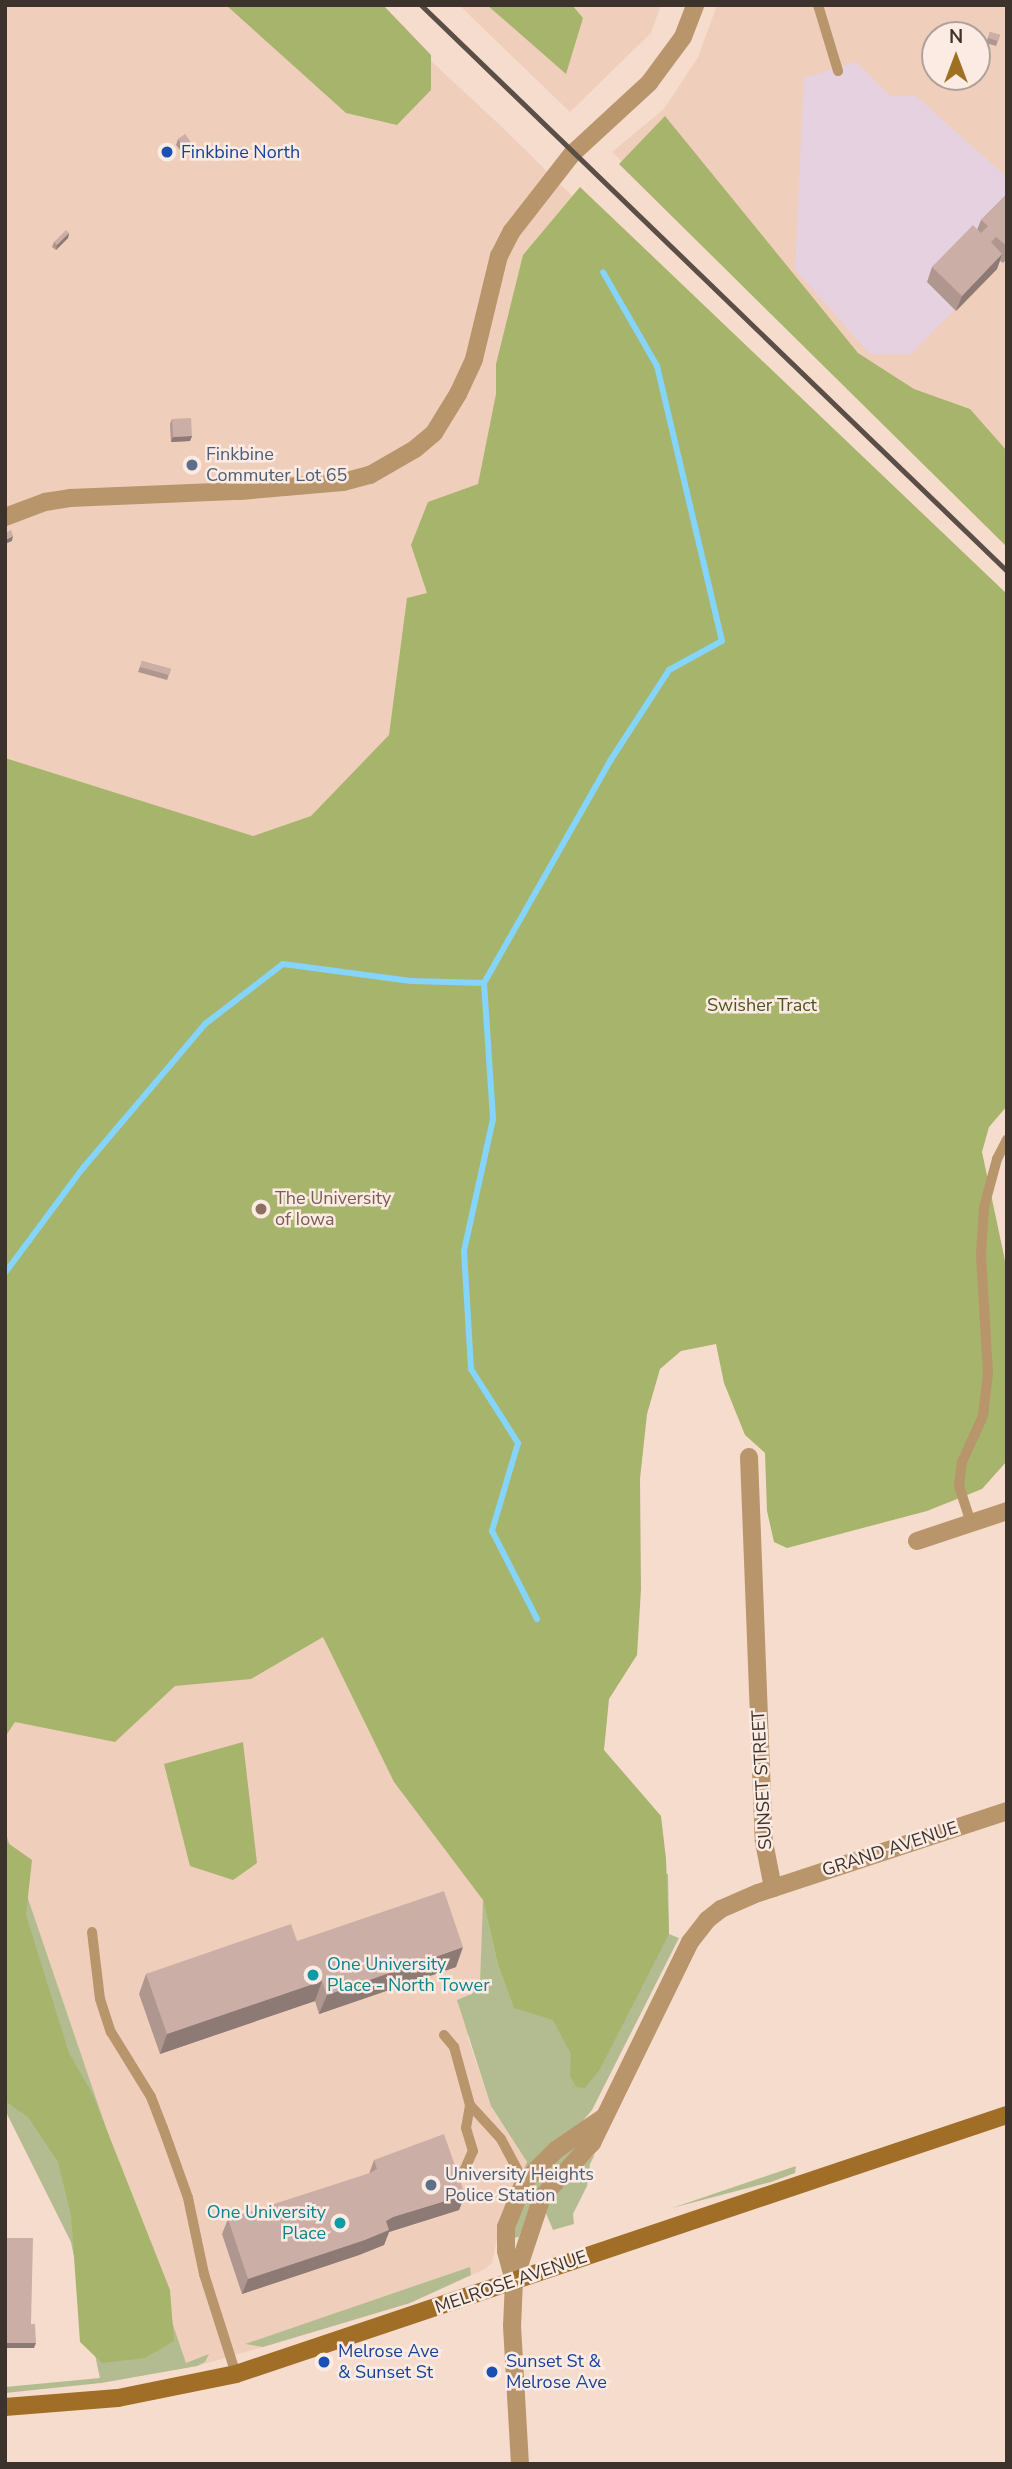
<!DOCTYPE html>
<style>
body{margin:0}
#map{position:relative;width:1012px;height:2469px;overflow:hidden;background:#f6dccd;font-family:"Nunito Sans",sans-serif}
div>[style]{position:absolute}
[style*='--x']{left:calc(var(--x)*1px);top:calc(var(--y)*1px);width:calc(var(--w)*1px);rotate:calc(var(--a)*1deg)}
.built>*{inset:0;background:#f0cebc}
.industrial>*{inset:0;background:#e5d1e0}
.green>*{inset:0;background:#b3bc90}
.forest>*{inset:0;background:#a7b46c}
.stream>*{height:6px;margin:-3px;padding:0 3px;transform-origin:3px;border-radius:3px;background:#84d4fc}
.service>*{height:10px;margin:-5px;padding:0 5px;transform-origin:5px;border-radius:5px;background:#b8956b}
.minor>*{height:18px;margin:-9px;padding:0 9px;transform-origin:9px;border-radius:9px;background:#b8956b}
.tertiary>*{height:18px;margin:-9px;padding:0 9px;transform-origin:9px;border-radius:9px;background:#b8956b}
.secondary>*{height:18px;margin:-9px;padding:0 9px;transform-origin:9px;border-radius:9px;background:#a16e28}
.rail>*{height:5px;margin:-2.5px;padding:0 2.5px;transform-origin:2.5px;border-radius:2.5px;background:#5a4e46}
.wall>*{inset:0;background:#af968f}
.shaded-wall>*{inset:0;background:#8e7a74}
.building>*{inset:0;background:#cbaea6}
.dots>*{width:19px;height:19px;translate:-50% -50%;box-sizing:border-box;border:4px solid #fbebe2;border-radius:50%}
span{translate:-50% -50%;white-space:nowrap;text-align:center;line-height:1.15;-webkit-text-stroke:5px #fbebe2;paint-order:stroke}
.transit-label{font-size:18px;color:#164399}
.left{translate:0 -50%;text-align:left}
.service-label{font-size:18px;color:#4e5e75}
.park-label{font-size:18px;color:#4c5420}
.education-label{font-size:18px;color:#785e54}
.street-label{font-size:18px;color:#3d332d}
.culture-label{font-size:18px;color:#0d838f}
.right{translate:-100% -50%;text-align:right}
.frame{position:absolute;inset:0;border:7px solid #3d332d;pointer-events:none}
.north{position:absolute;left:921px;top:21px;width:70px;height:70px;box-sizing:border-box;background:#fbebe2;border:2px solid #afa19a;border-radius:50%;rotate:0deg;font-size:19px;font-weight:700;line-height:28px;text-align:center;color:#3d332d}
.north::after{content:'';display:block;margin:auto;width:24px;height:32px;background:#9f7022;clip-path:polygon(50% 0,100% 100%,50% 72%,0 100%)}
</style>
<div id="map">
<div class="built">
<i style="clip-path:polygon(5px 5px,371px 5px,503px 128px,1007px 623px,520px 649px,517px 2044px,467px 2036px,492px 2108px,530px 2167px,498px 2235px,492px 2263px,485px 2269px,410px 2303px,263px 2347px,197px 2366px,101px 2383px,71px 2242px,5px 2110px)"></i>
<i style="clip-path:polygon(459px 5px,661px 5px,651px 33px,570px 112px)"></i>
<i style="clip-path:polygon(evenodd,717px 5px,1007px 5px,1007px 534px,612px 152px,664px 109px,698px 57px,717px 5px,935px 35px,977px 35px,977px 77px,935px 77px,935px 35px)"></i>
</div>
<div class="industrial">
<i style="clip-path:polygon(856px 62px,890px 96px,916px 96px,1007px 177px,1007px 257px,911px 354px,870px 354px,795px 269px,804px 78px)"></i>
</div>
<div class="green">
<i style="clip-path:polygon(5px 1831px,186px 2363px,209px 2354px,205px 2362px,197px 2366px,101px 2383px,5px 2393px,5px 2387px,100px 2378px,71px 2242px,5px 2110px)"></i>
<i style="clip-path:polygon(668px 1874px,669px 1934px,679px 1938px,592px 2110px,576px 2129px,524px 2169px,527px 2162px,491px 2106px,457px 2000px,472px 1994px,480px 1983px,483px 1900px,498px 1965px,514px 2007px,512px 1876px)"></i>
<i style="clip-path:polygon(575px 2146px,579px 2146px,535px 2194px,519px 2237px,513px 2238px,514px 2224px,528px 2191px,543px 2171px)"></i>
<i style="clip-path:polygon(595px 2154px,590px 2164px,587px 2186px,573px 2214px,574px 2224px,553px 2230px,545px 2211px,553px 2192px)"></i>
<i style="clip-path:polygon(796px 2166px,795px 2173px,771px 2182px,672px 2208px)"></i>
<i style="clip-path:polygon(470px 2267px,471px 2275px,410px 2303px,263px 2347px,245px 2344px)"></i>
</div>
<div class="forest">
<i style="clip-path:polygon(226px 5px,383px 5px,431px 55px,431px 90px,397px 125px,346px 113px)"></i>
<i style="clip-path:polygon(487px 5px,572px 5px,583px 18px,566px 74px)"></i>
<i style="clip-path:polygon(665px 116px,858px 353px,914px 389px,970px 409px,1007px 451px,1007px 547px,619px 164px)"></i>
<i style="clip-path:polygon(580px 187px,1007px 594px,1007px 1106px,989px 1127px,982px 1152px,1007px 1270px,1007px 1461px,982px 1489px,927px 1511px,787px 1548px,774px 1542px,767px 1511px,765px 1453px,745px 1435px,724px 1383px,716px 1344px,681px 1351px,660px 1369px,647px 1414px,640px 1479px,641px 1589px,637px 1655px,609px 1699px,604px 1750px,661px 1816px,666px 1859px,669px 1934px,600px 2069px,585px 2088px,576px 2087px,570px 2076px,571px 2054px,553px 2020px,514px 2008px,498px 1965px,483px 1900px,394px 1782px,323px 1637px,251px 1679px,175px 1686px,115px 1742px,15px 1722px,5px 1737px,5px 758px,253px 836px,311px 816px,389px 735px,407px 598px,427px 593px,411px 545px,428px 502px,478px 484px,496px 394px,496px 364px,523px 255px)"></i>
<i style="clip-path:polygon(243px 1742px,257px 1863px,233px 1880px,190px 1866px,164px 1764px)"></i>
<i style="clip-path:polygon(5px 1841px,32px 1860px,26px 1915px,69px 2053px,93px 2095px,170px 2290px,174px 2341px,145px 2358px,102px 2363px,80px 2342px,71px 2215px,58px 2162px,28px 2117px,5px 2101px)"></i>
</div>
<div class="stream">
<i style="--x:484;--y:983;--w:136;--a:86.2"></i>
<i style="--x:493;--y:1119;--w:135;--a:102.4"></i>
<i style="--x:464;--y:1251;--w:118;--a:86.6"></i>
<i style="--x:471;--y:1369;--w:88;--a:57.6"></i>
<i style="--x:518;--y:1443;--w:92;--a:106.5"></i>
<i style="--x:492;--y:1531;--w:99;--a:62.9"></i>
<i style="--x:5;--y:1273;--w:131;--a:-53.4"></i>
<i style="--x:83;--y:1168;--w:189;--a:-49.7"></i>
<i style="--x:205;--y:1024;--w:98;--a:-37.6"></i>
<i style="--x:283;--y:964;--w:129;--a:7.6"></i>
<i style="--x:411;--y:981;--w:73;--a:1.6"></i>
<i style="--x:484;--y:983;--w:255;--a:-60.4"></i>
<i style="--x:610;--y:761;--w:108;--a:-57"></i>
<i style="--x:669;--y:670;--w:60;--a:-28.7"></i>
<i style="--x:722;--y:641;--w:283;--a:-103.3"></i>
<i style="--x:657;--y:366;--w:108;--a:-119.9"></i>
</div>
<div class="service">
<i style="--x:818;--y:5;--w:69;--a:73.1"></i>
<i style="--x:971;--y:1523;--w:39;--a:-108"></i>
<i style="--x:959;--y:1486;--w:24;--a:-83"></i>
<i style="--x:962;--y:1462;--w:51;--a:-65.5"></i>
<i style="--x:983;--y:1416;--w:43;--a:-83.4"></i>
<i style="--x:988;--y:1373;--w:118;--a:-93.4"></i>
<i style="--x:981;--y:1255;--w:48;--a:-86.4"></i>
<i style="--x:984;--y:1207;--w:50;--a:-74.8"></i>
<i style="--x:997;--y:1159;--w:22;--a:-63"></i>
<i style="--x:92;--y:1932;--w:67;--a:83.2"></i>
<i style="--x:100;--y:1999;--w:35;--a:72"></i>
<i style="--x:111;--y:2032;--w:76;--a:58.4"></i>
<i style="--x:151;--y:2097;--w:33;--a:69"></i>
<i style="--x:163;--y:2128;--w:74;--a:70.3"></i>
<i style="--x:188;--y:2198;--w:78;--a:78.1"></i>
<i style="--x:204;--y:2274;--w:105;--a:72.3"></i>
<i style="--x:444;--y:2035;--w:16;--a:50"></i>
<i style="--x:454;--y:2047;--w:60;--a:74.6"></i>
<i style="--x:470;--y:2105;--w:46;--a:47.6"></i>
<i style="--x:501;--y:2139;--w:49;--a:61.9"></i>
<i style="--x:449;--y:2179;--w:17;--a:-28"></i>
<i style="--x:464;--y:2171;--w:22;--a:-66"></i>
<i style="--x:473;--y:2151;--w:24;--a:-107"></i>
<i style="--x:466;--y:2128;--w:23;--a:-80"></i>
</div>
<div class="minor">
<i style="--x:5;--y:517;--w:43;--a:-20.6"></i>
<i style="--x:45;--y:502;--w:25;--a:-9"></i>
<i style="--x:70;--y:498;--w:170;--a:-2.4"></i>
<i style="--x:240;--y:491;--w:103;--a:-5"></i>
<i style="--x:343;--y:482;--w:28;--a:-15"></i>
<i style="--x:370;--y:475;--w:52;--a:-30"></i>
<i style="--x:415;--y:449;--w:25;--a:-40"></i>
<i style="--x:434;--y:433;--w:46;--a:-58.4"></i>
<i style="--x:458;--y:394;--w:38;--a:-65"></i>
<i style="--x:474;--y:359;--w:106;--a:-76.4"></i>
<i style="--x:499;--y:256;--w:28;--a:-63"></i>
<i style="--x:512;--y:231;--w:98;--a:-52.1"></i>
<i style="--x:572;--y:154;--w:105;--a:-42.7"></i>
<i style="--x:649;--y:83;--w:57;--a:-53.5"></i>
<i style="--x:683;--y:37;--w:34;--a:-69"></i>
<i style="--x:749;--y:1457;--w:385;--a:87.8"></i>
<i style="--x:764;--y:1842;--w:47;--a:78.9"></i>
<i style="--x:917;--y:1541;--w:95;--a:-18.4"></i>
<i style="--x:514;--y:2281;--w:89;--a:-71.6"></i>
<i style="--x:542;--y:2197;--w:74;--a:-47.2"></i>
<i style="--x:592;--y:2143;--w:224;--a:-64"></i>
<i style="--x:690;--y:1942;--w:28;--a:-52"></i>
<i style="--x:707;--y:1920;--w:18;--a:-38"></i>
<i style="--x:721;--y:1909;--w:40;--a:-23.4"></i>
<i style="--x:758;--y:1893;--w:262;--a:-18.2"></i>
<i style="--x:514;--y:2281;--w:31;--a:-105"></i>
<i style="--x:506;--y:2251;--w:24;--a:-90"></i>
<i style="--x:506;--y:2227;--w:48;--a:-68.2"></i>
<i style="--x:524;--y:2182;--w:45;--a:-45"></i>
<i style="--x:556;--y:2150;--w:58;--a:-34.5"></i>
</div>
<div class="tertiary">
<i style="--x:514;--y:2281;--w:45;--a:92.5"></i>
<i style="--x:512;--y:2326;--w:138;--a:86.7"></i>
</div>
<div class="secondary">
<i style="--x:5;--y:2407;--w:113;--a:-4.6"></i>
<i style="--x:118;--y:2398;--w:120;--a:-11.5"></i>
<i style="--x:236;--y:2374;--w:813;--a:-18.57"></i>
</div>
<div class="rail">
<i style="--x:421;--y:5;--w:815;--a:44.01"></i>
</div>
<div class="wall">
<i style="clip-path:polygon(990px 32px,1000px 35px,996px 46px,986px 43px)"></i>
<i style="clip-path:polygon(178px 139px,191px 150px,184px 155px,176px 145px)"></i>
<i style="clip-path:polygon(1007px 194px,1007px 258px,1003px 263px,1000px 261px,997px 269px,956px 311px,927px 282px,932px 267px,977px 230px,981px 220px)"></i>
<i style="clip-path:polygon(69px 233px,68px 238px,56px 250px,52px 247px,54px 242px)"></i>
<i style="clip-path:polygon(172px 419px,192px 436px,190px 441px,171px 442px,170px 424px)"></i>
<i style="clip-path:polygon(142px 661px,171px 669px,167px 680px,138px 672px)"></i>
<i style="clip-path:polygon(297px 1941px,456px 1967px,319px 2014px,315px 2001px,160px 2054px,139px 1994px,146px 1974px)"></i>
<i style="clip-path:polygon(374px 2160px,465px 2195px,459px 2210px,389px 2232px,384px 2245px,359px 2255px,242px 2294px,222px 2234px,228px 2219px,369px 2174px)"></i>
</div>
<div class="shaded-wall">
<i style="clip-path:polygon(193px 145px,191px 150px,184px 155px,186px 150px)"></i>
<i style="clip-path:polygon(69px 233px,68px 238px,56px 250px,57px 245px)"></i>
<i style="clip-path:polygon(1002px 254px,997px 269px,956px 311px,962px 296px)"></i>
<i style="clip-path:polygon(192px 436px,190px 441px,171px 442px,173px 437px)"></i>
<i style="clip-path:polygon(13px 536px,12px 541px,5px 544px,5px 540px)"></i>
<i style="clip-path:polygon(463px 1947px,456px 1967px,319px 2014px,327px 1995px)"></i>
<i style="clip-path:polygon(322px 1981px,315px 2001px,160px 2054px,167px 2034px)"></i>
<i style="clip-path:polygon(465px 2195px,459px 2210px,389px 2232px,384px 2245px,359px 2255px,242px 2294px,248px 2279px,386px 2221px,393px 2217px)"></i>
<i style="clip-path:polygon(5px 2343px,36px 2343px,34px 2348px,5px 2348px)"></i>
</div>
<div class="building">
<i style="clip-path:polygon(990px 32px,1000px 35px,998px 41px,988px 38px)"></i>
<i style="clip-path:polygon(185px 134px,193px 145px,186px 150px,178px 139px)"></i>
<i style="clip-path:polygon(1007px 194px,1007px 246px,996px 237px,991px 242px,1002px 254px,962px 296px,932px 267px,973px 225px,981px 233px,988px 226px,981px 220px)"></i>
<i style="clip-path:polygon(66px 230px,69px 233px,57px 245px,54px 242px)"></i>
<i style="clip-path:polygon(191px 418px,192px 436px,173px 437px,172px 419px)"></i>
<i style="clip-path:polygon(11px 530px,13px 536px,5px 540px,5px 533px)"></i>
<i style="clip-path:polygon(142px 661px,171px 669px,169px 675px,140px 667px)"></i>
<i style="clip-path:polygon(444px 1891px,463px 1947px,327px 1995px,322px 1981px,167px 2034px,146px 1974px,291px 1924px,297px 1941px)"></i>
<i style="clip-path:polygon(444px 2134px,465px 2195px,393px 2217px,386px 2221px,389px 2230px,365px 2240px,248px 2279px,228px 2219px,370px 2173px,377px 2169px,374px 2160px)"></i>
<i style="clip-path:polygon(5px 2238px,33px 2238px,31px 2324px,35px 2324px,36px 2343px,5px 2343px)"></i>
</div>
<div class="dots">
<i style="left:167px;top:152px;background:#1a4fb4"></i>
<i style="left:192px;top:465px;background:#5c6f8a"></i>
<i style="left:261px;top:1209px;background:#8d6e63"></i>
<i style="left:313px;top:1975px;background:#0f9aa8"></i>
<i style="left:431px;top:2185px;background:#5c6f8a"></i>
<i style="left:340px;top:2223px;background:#0f9aa8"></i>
<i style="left:324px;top:2362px;background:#1a4fb4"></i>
<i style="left:492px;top:2372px;background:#1a4fb4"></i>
</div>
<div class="transit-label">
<span class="left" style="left:181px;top:152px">Finkbine North</span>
<span class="left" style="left:338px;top:2362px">Melrose Ave<br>&amp; Sunset St</span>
<span class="left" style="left:506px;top:2372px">Sunset St &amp;<br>Melrose Ave</span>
</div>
<div class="service-label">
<span class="left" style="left:206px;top:465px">Finkbine<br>Commuter Lot 65</span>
<span class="left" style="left:445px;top:2185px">University Heights<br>Police Station</span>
</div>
<div class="park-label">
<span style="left:762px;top:1005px">Swisher Tract</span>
</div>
<div class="education-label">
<span class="left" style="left:275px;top:1209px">The University<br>of Iowa</span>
</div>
<div class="street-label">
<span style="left:762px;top:1780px;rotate:-93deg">SUNSET STREET</span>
<span style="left:890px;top:1849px;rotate:-18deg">GRAND AVENUE</span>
<span style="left:511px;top:2282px;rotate:-19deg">MELROSE AVENUE</span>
</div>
<div class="culture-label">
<span class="left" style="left:327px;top:1975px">One University<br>Place - North Tower</span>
<span class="right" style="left:326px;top:2223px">One University<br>Place</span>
</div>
<div class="frame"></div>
<div class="north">N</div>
</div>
